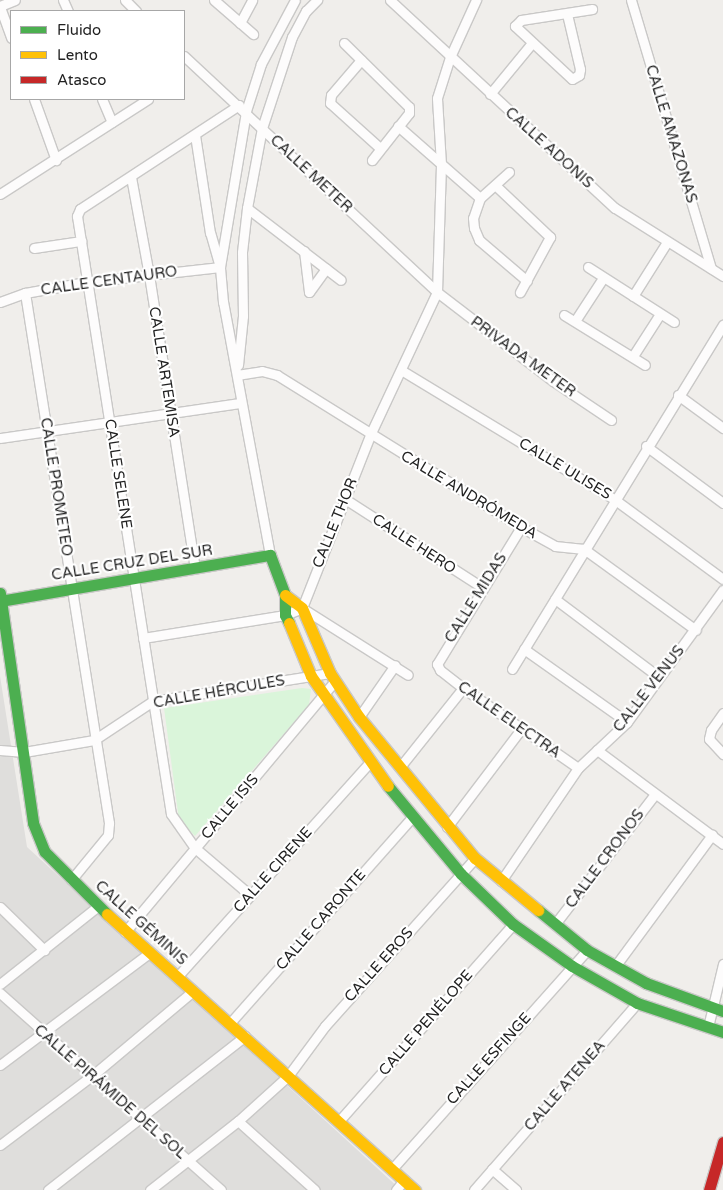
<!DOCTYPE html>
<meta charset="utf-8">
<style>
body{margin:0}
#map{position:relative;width:723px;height:1190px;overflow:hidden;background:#f0eeeb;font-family:"Varela Round",sans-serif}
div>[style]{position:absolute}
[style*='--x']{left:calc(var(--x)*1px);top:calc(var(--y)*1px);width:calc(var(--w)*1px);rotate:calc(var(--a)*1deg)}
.residential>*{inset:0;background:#dfdedc}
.park>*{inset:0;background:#daf5da}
.roads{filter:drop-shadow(1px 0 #c9c8c7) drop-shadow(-1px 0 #c9c8c7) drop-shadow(0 1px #c9c8c7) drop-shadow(0 -1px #c9c8c7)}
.street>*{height:9px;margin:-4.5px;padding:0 4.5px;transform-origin:4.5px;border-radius:4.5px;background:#fdfcfc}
.fast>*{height:11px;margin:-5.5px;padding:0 5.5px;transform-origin:5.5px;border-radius:5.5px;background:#4caf50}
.slow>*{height:11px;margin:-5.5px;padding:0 5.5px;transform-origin:5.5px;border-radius:5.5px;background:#ffc107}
.jam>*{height:11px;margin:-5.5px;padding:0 5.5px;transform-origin:5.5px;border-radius:5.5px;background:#c62828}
span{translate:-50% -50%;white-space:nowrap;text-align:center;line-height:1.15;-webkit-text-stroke:4.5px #fff;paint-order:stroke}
.street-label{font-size:15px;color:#222}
.legend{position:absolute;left:10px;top:10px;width:175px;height:90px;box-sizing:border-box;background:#fff;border:1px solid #a7a7a7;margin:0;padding:6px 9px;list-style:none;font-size:15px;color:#222}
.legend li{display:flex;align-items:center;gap:10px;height:25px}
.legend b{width:25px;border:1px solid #a7a7a7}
</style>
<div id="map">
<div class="residential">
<i style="clip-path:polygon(0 676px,27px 847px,401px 1190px,0 1190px)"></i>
</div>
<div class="park">
<i style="clip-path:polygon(302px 688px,311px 689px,309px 705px,195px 836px,179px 820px,164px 708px)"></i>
</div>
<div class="roads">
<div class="street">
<i style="--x:63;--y:0;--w:12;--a:66"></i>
<i style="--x:125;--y:0;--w:16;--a:45"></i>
<i style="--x:214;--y:0;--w:52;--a:41.1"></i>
<i style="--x:390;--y:0;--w:306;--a:42.8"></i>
<i style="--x:615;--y:208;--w:128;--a:32.2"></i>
<i style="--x:631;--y:0;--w:280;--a:73.4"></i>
<i style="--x:0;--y:6;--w:16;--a:-22"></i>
<i style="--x:0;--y:7;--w:33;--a:70"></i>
<i style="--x:567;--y:14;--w:57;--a:76.7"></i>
<i style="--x:580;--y:69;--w:6;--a:99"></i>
<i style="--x:579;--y:75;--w:8;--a:150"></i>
<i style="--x:572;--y:79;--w:78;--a:-137.1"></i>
<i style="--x:515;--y:26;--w:8;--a:-45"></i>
<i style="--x:521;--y:20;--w:72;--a:-8.8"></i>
<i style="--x:240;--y:23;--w:26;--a:-62"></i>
<i style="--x:344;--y:43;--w:91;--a:44.6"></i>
<i style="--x:409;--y:107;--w:6;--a:90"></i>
<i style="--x:409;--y:113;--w:60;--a:128.2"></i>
<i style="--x:184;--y:56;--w:346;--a:43"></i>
<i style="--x:437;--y:292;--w:146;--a:37.5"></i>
<i style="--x:553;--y:381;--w:70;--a:33.9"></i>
<i style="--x:361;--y:60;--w:46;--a:130.6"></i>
<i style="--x:331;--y:95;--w:8;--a:97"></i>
<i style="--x:330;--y:103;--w:67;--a:42"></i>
<i style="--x:490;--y:94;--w:65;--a:-50.6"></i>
<i style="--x:34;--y:99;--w:65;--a:70.2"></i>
<i style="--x:102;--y:99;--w:25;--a:67"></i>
<i style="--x:239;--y:105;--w:190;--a:146.8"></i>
<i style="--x:80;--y:209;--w:8;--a:113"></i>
<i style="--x:77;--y:216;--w:605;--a:81.07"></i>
<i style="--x:171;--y:814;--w:42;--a:54.8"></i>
<i style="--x:195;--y:848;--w:72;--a:40.5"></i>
<i style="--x:398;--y:126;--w:109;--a:41.3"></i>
<i style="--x:509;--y:172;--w:39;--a:138"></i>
<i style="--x:480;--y:198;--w:21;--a:109"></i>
<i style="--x:473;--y:218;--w:10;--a:84"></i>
<i style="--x:474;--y:228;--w:13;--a:67"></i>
<i style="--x:479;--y:240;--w:63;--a:40.5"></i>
<i style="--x:131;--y:177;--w:100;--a:79.6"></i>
<i style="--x:149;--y:275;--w:297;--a:81.1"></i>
<i style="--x:495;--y:185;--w:76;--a:43.4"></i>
<i style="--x:550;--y:237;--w:63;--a:118.6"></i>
<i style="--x:0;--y:194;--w:176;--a:-32.7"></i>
<i style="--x:247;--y:208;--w:118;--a:37.5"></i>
<i style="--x:34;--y:248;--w:48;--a:-8.5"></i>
<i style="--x:304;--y:251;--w:41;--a:83"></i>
<i style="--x:309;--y:292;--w:29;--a:-54"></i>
<i style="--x:588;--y:267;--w:102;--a:32.6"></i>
<i style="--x:25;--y:293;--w:537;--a:80.99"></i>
<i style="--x:109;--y:823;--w:12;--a:95"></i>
<i style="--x:108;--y:835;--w:58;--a:129.4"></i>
<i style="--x:633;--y:296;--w:64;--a:-57.8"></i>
<i style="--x:0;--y:302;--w:27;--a:-20"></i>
<i style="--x:25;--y:293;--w:62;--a:-10.2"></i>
<i style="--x:86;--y:282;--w:135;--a:-6.4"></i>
<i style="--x:220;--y:267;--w:35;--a:-106"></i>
<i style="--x:210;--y:233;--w:99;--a:-98.7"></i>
<i style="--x:564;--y:315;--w:95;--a:31.7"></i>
<i style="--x:575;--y:321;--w:51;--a:-56.9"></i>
<i style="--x:633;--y:356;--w:50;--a:-57.3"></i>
<i style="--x:238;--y:365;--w:49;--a:-84.2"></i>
<i style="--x:243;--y:316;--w:64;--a:-90.9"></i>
<i style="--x:242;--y:252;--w:44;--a:-83.5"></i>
<i style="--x:247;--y:208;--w:81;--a:-79.4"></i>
<i style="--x:262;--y:128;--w:96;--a:-71.8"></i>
<i style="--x:292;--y:37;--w:30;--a:-62"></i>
<i style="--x:306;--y:11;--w:16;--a:-45"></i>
<i style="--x:401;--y:370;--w:249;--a:31.2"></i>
<i style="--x:614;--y:499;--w:135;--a:36.3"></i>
<i style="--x:237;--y:375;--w:25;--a:-9"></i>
<i style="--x:262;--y:371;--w:16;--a:15"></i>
<i style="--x:277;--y:375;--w:287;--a:31.9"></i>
<i style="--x:521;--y:527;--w:39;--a:29"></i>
<i style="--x:555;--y:546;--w:29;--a:6"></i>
<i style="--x:584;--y:549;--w:138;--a:35.9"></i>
<i style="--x:678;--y:395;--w:56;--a:36.3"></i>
<i style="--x:0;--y:438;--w:243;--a:-8.3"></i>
<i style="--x:646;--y:446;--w:96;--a:36.5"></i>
<i style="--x:345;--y:499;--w:164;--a:32.8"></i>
<i style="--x:521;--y:527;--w:161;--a:121.5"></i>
<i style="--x:437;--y:664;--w:7;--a:63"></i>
<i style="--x:440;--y:670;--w:29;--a:38"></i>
<i style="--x:463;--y:688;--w:140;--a:34.8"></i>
<i style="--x:270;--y:555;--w:257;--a:-100.5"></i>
<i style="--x:223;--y:302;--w:35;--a:-95"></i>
<i style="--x:220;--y:267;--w:158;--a:-80.5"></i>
<i style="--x:246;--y:111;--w:49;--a:-72.3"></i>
<i style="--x:261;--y:64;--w:72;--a:-62"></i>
<i style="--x:555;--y:599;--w:130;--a:36.9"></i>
<i style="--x:302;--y:608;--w:125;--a:32.3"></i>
<i style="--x:143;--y:638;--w:144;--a:-9.2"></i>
<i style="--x:285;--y:615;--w:18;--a:-22"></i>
<i style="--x:302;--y:608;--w:186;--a:-68.5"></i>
<i style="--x:370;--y:435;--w:158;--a:-64.9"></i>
<i style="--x:437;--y:292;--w:128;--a:-88.2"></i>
<i style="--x:441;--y:164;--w:66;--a:-93.5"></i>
<i style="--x:437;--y:98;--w:43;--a:-72.4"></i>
<i style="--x:450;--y:57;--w:63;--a:-65.5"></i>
<i style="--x:524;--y:649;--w:126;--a:35.3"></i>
<i style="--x:512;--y:669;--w:404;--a:-58.5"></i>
<i style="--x:723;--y:713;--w:21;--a:125"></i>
<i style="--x:711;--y:730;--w:9;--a:103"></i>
<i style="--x:709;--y:739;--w:21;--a:47"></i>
<i style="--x:359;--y:717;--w:63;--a:-55.3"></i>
<i style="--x:0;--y:750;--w:24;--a:5"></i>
<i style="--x:24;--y:752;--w:71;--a:-9.7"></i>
<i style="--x:94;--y:740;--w:71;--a:-33.5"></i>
<i style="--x:153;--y:701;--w:179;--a:-9"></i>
<i style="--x:597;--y:750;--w:157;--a:36.7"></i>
<i style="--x:400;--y:767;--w:101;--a:-51.4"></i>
<i style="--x:447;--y:827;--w:123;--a:-52.9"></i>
<i style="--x:501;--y:881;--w:137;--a:-55.7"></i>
<i style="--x:578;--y:768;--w:67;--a:-43.2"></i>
<i style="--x:627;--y:722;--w:163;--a:-54"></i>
<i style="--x:0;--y:907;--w:62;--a:44.3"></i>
<i style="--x:555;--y:924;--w:164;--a:-52.4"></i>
<i style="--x:125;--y:932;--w:327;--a:-50.1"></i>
<i style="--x:616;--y:965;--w:162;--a:-53.6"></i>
<i style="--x:177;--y:977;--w:288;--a:-48.1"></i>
<i style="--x:0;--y:984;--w:125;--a:-38.5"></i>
<i style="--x:0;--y:993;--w:296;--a:41.7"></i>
<i style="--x:230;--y:1023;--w:275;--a:-48.5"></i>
<i style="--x:708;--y:1027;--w:65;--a:-76.6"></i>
<i style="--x:0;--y:1065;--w:186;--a:-36.9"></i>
<i style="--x:238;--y:1121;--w:103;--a:41.9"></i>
<i style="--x:339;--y:1121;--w:263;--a:-48.5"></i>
<i style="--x:0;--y:1145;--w:116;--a:-37"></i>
<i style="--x:93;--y:1075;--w:131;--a:-40"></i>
<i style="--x:392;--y:1169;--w:293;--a:-48.3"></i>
<i style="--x:492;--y:1169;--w:32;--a:41"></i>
<i style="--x:48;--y:1190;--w:250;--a:-38"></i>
<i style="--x:150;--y:1190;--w:112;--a:-38.1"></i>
<i style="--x:238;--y:1121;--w:67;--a:-42"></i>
<i style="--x:288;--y:1076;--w:62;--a:-53.5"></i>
<i style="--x:325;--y:1026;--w:225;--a:-48.2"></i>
<i style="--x:396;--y:1190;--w:13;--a:-51"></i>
<i style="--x:474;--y:1190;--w:248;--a:-48.9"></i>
</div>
<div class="fast">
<i style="--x:0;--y:593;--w:232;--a:81.8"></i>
<i style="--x:33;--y:823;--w:31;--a:68"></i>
<i style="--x:45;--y:852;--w:88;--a:45"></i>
<i style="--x:0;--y:601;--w:274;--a:-9.7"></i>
<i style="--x:270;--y:555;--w:43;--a:69.4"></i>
<i style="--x:285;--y:595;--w:20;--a:90"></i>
<i style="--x:285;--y:615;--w:9;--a:63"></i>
<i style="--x:388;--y:786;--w:114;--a:50.3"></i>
<i style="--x:461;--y:874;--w:72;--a:43.9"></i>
<i style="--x:513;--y:924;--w:72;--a:35.4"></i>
<i style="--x:572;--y:966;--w:75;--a:29.6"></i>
<i style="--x:637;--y:1003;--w:91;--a:18.6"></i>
<i style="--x:538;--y:910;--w:63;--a:39.2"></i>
<i style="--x:587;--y:950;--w:68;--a:29.2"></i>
<i style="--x:646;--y:983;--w:82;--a:20"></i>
</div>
<div class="slow">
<i style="--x:285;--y:595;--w:21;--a:37"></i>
<i style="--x:302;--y:608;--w:71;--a:66.7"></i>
<i style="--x:330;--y:673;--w:53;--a:56.6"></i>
<i style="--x:359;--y:717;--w:183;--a:50.6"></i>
<i style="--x:475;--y:858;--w:82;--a:39.5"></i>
<i style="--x:289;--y:623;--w:57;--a:67.5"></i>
<i style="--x:311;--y:676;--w:134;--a:55"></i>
<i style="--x:107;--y:914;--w:414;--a:41.9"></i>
</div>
<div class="jam">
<i style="--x:709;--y:1190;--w:50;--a:-73.7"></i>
</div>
</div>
<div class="street-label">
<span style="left:671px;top:134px;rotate:73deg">CALLE AMAZONAS</span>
<span style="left:549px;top:148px;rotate:42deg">CALLE ADONIS</span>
<span style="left:311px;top:174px;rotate:43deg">CALLE METER</span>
<span style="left:109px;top:281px;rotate:-8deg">CALLE CENTAURO</span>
<span style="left:523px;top:357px;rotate:36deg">PRIVADA METER</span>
<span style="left:164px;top:372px;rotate:81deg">CALLE ARTEMISA</span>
<span style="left:565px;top:469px;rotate:31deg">CALLE ULISES</span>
<span style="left:118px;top:474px;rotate:81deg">CALLE SELENE</span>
<span style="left:56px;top:487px;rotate:81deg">CALLE PROMETEO</span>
<span style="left:469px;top:495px;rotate:31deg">CALLE ANDRÓMEDA</span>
<span style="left:335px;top:523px;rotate:-68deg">CALLE THOR</span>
<span style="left:414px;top:544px;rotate:33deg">CALLE HERO</span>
<span style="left:132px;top:563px;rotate:-9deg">CALLE CRUZ DEL SUR</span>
<span style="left:476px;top:598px;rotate:-58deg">CALLE MIDAS</span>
<span style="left:649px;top:689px;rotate:-52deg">CALLE VENUS</span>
<span style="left:219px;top:692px;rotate:-10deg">CALLE HÉRCULES</span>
<span style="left:509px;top:720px;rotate:35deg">CALLE ELECTRA</span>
<span style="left:230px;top:807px;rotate:-50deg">CALLE ISIS</span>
<span style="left:605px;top:859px;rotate:-53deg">CALLE CRONOS</span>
<span style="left:273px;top:870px;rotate:-48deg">CALLE CIRENE</span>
<span style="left:321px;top:920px;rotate:-49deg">CALLE CARONTE</span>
<span style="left:141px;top:923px;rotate:42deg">CALLE GÉMINIS</span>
<span style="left:379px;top:965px;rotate:-48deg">CALLE EROS</span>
<span style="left:426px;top:1023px;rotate:-49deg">CALLE PENÉLOPE</span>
<span style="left:489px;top:1059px;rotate:-48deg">CALLE ESFINGE</span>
<span style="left:565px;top:1086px;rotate:-49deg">CALLE ATENEA</span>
<span style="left:110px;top:1092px;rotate:41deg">CALLE PIRÁMIDE DEL SOL</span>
</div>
<ul class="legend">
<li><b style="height:6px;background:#4caf50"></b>Fluido</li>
<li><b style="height:6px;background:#ffc107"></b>Lento</li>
<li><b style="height:6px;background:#c62828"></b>Atasco</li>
</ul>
</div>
